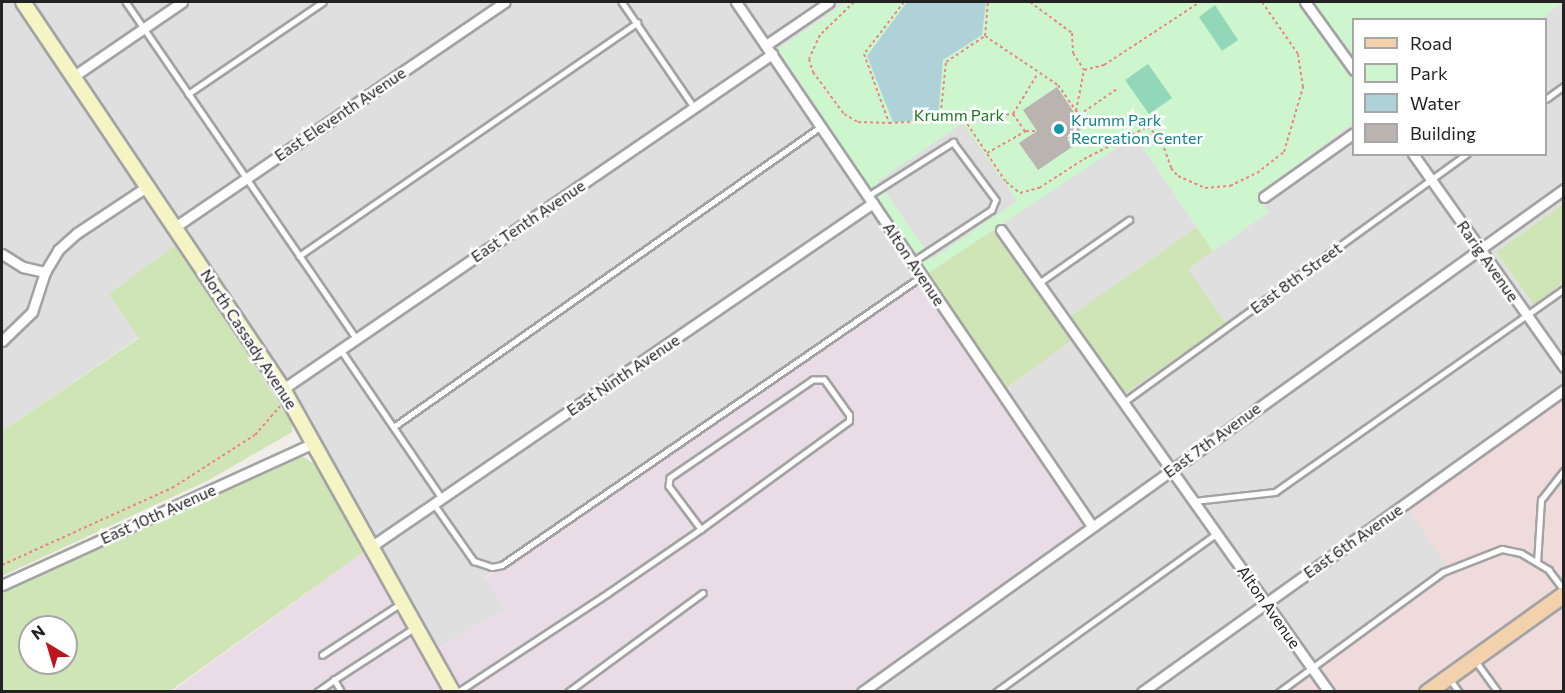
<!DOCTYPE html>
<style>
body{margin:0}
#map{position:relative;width:1565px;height:693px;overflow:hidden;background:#f1eeea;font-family:Commissioner,sans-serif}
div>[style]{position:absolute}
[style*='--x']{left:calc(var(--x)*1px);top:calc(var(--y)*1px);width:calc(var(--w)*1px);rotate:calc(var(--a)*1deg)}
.residential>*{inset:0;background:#e0dfdf}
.commercial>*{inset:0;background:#efdbdc}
.industrial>*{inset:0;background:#e9dce7}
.grass>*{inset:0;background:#cfe5b6}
.park>*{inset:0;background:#cdf5ce}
.pitch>*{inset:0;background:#91d7b8}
.parking>*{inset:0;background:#dedede}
.water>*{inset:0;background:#afd2d9}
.building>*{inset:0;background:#bab3af}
.path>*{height:2px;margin-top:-1px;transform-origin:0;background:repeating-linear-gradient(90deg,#ec8680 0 3px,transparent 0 6px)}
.roads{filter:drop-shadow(2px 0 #a3a3a3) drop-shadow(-2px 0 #a3a3a3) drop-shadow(0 2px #a3a3a3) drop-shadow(0 -2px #a3a3a3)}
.service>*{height:4.5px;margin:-2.25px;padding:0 2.25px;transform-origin:2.25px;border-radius:2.25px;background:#fff}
.minor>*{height:9px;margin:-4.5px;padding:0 4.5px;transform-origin:4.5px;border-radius:4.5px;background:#fff}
.secondary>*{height:14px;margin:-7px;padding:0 7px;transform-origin:7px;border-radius:7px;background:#f4f4c5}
.primary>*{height:15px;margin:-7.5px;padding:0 7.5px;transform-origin:7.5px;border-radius:7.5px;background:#f3d1ad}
.dots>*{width:16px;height:16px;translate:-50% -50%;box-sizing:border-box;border:3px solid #fff;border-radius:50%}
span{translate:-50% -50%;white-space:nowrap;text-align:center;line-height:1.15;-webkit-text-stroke:5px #fff;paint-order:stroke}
.street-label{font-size:16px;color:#222}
.park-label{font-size:16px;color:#18771c}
.culture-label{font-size:16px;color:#0d838f}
.left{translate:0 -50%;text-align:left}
.frame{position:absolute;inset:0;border:3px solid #222;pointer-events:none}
.legend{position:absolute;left:1352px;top:18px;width:195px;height:138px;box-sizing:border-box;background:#fff;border:2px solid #a7a7a7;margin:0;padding:8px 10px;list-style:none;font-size:18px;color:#222}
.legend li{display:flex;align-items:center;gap:12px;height:30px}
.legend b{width:30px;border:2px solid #a7a7a7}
.north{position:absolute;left:18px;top:615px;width:60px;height:60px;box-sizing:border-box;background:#fff;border:2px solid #a7a7a7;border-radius:50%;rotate:322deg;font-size:16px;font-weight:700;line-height:24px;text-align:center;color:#222}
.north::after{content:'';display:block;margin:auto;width:21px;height:27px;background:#be161e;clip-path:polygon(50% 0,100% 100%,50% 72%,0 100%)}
</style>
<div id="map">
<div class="residential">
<i style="clip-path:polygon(2px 2px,847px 2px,778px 49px,927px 274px,485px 577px,506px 609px,430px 653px,371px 546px,365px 551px,292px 423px,177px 246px,139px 337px,2px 431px)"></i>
<i style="clip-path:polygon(1563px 2px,1563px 204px,1496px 252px,1534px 305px,1563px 283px,1563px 386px,1450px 570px,1280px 691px,858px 692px,1005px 389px,1082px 332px,1126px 393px,1225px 323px,1187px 269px,1268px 212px,1257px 195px,1353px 123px,1354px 154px,1546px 154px,1546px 20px,1540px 19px)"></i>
<i style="clip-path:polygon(1135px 135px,1197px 227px,1061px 324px,994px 229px)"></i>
</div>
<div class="commercial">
<i style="clip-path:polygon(1563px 386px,1563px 690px,1280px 692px,1450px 570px,1403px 502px)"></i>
</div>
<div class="industrial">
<i style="clip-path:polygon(927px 274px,1093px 524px,858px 691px,171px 692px,372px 546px,431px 653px,505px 609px,485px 578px)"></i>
</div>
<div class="grass">
<i style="clip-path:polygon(1563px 204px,1563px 283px,1534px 305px,1496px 252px)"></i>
<i style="clip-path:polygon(1197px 227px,1213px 251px,1188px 269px,1226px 323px,1125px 394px,1071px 316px)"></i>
<i style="clip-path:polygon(994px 229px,1072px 340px,1005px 389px,927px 274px)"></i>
<i style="clip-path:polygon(176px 245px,292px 423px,292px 432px,209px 480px,2px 576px,2px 431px,139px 338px,109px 294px)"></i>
<i style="clip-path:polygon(evenodd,299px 454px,316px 465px,365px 551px,170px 691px,2px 691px,2px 590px,299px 454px,30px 627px,66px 627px,66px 663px,30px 663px,30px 627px)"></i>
</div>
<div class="park">
<i style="clip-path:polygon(847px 2px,1563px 2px,1540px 19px,1354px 20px,1353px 123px,1257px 194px,1269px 212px,1213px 251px,1135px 136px,927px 274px,778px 49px)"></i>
</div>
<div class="pitch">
<i style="clip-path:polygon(1215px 5px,1238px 40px,1222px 51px,1199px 17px)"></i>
<i style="clip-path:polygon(1148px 64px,1172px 98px,1149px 114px,1125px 80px)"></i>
</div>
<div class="parking">
<i style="clip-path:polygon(963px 123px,1017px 201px,932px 259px,878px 181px)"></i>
</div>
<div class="water">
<i style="clip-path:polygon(907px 2px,986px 2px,982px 35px,943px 60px,938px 119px,893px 122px,867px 56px)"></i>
</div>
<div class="building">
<i style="clip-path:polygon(1057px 87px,1084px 127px,1067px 139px,1072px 147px,1038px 170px,1019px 143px,1037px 131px,1023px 110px)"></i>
</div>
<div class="path">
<i style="--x:854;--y:2;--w:47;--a:135.9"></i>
<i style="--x:820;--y:35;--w:26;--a:115"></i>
<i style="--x:809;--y:59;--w:14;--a:73"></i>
<i style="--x:813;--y:72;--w:52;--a:53.6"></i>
<i style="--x:844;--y:114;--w:16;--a:30"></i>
<i style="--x:858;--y:122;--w:31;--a:2"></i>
<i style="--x:904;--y:2;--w:66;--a:127.6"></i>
<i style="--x:864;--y:54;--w:73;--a:70.1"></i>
<i style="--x:889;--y:123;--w:51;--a:-3.4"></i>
<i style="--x:940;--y:120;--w:58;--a:-84.1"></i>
<i style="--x:946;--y:62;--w:47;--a:-33.7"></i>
<i style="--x:985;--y:36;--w:34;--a:-85"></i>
<i style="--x:1030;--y:2;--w:52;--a:36.4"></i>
<i style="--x:1072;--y:33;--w:20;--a:87"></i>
<i style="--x:1073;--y:53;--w:20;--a:57"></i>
<i style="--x:1084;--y:70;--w:21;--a:-14"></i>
<i style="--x:1104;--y:65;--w:115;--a:-33.3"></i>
<i style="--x:985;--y:36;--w:88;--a:33.9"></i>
<i style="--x:1058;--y:85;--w:37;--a:55"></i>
<i style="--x:1079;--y:115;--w:46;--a:-34.4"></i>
<i style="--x:1076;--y:111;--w:42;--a:-79"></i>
<i style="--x:1013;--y:114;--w:21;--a:55"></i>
<i style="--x:964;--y:119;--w:76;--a:56.3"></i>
<i style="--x:1006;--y:182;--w:18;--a:38"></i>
<i style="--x:1020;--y:193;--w:20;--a:-15"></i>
<i style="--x:1039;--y:188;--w:54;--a:-32.8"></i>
<i style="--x:1084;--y:159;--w:71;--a:-26.9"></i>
<i style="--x:1147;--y:127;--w:16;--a:38"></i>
<i style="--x:1160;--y:137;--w:33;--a:70"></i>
<i style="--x:1171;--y:168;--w:11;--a:49"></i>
<i style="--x:1178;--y:176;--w:30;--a:24"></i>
<i style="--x:1205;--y:188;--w:25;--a:-5"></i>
<i style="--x:1230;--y:186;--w:30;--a:-26"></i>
<i style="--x:1257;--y:173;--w:34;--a:-38"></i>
<i style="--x:1284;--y:152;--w:68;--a:-73.7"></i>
<i style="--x:1303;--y:87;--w:33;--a:-99"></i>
<i style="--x:1298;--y:54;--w:63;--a:-124.7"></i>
<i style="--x:940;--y:120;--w:73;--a:-4.7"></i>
<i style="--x:1013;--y:114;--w:48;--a:-58.6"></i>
<i style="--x:987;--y:153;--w:45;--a:-29.4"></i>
<i style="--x:1026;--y:131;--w:11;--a:0"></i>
<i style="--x:2;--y:565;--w:187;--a:-24.4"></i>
<i style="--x:172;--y:488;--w:98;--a:-32.6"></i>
<i style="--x:255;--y:435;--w:38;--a:-49"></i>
</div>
<div class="roads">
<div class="service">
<i style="--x:126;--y:2;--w:407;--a:55.6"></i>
<i style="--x:622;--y:2;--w:127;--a:55.6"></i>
<i style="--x:188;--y:94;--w:163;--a:-34.3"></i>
<i style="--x:1546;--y:99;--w:22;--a:-36"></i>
<i style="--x:868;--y:196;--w:101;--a:-32.4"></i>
<i style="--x:953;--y:142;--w:72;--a:53.4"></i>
<i style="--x:996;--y:200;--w:11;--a:112"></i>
<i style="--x:992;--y:210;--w:95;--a:146.6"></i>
<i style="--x:299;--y:256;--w:411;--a:-34.6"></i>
<i style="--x:1039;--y:283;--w:110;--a:-35"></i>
<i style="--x:341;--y:350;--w:179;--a:55.7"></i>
<i style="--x:1124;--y:402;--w:423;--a:-35.9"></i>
<i style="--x:395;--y:426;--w:520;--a:-35.13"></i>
<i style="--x:1194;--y:501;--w:81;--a:-6.3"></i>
<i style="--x:1275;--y:492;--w:353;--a:-35.1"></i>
<i style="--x:434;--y:504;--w:70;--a:54.9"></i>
<i style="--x:474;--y:561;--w:19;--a:18"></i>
<i style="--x:492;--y:567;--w:10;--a:-11"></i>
<i style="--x:502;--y:565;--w:510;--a:-34.53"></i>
<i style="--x:1537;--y:563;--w:63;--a:-86.4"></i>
<i style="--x:1541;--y:500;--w:37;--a:-52"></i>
<i style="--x:322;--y:655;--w:93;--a:-33.2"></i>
<i style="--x:1475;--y:660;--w:39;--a:54"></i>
<i style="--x:1450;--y:679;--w:16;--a:55"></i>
<i style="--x:317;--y:692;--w:21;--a:-35"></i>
<i style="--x:341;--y:692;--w:14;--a:-120"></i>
<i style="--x:334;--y:680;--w:95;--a:-33"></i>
<i style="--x:458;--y:692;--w:180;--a:-33.4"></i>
<i style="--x:608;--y:593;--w:113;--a:-34.5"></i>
<i style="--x:701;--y:529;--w:183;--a:-36.1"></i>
<i style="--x:849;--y:421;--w:6;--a:-90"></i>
<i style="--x:849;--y:415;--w:43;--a:-125.5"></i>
<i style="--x:824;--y:380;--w:11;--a:180"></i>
<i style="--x:813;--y:380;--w:173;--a:145.6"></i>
<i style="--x:670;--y:478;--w:8;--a:97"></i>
<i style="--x:669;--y:486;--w:54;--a:53.3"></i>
<i style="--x:568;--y:692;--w:167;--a:-36.3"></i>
<i style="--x:996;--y:692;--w:271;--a:-35.7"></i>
<i style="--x:1279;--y:692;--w:203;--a:-36.2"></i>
<i style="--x:1443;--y:572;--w:63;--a:-21.3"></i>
<i style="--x:1502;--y:549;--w:19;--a:12"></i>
<i style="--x:1521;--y:553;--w:33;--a:31"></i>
<i style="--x:1549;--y:570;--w:25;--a:53"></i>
</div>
<div class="minor">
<i style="--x:736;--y:2;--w:633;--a:55.81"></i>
<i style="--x:1305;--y:2;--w:84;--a:54.2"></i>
<i style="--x:766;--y:45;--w:76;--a:-34.3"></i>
<i style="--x:74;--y:76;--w:131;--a:-34.4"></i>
<i style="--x:1413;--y:154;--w:261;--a:54.7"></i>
<i style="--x:1264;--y:197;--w:110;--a:-35.4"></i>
<i style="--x:175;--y:227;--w:399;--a:-34.3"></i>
<i style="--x:1001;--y:230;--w:567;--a:54.63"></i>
<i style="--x:2;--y:254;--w:25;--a:32"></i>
<i style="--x:23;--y:267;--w:23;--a:13"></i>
<i style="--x:2;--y:341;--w:42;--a:-44"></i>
<i style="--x:32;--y:312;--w:42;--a:-72"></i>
<i style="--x:45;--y:272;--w:26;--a:-59"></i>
<i style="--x:58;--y:250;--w:25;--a:-42"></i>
<i style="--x:77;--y:233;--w:85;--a:-33.5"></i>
<i style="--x:283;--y:389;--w:593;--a:-34.41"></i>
<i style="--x:372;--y:546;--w:607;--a:-34.4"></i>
<i style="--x:2;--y:585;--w:343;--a:-24.5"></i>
<i style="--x:862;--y:692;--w:864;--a:-35.62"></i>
<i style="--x:1142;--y:692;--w:519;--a:-35.59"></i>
</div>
<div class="secondary">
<i style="--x:23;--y:2;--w:466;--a:56.1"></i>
<i style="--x:283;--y:389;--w:347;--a:60.8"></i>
</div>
<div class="primary">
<i style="--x:1427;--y:692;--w:168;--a:-35.6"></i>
</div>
</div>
<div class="dots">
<i style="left:1059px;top:129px;background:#0f9aa8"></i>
</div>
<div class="street-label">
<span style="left:340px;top:114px;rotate:-34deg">East Eleventh Avenue</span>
<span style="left:528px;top:221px;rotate:-34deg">East Tenth Avenue</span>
<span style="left:1488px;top:261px;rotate:55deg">Rarig Avenue</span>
<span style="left:914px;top:264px;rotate:56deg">Alton Avenue</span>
<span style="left:1296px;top:278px;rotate:-36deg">East 8th Street</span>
<span style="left:249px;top:339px;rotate:57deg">North Cassady Avenue</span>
<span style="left:623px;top:375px;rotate:-34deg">East Ninth Avenue</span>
<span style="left:1212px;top:440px;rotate:-36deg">East 7th Avenue</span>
<span style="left:158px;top:514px;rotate:-24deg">East 10th Avenue</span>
<span style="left:1353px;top:541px;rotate:-35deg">East 6th Avenue</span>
<span style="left:1269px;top:607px;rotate:55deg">Alton Avenue</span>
</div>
<div class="park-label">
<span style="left:959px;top:115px">Krumm Park</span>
</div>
<div class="culture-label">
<span class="left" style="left:1071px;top:129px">Krumm Park<br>Recreation Center</span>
</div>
<div class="frame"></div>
<ul class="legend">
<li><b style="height:8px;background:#f3d1ad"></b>Road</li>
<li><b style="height:16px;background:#cdf5ce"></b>Park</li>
<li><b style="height:16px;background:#afd2d9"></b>Water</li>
<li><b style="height:16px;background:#bab3af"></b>Building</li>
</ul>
<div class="north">N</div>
</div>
